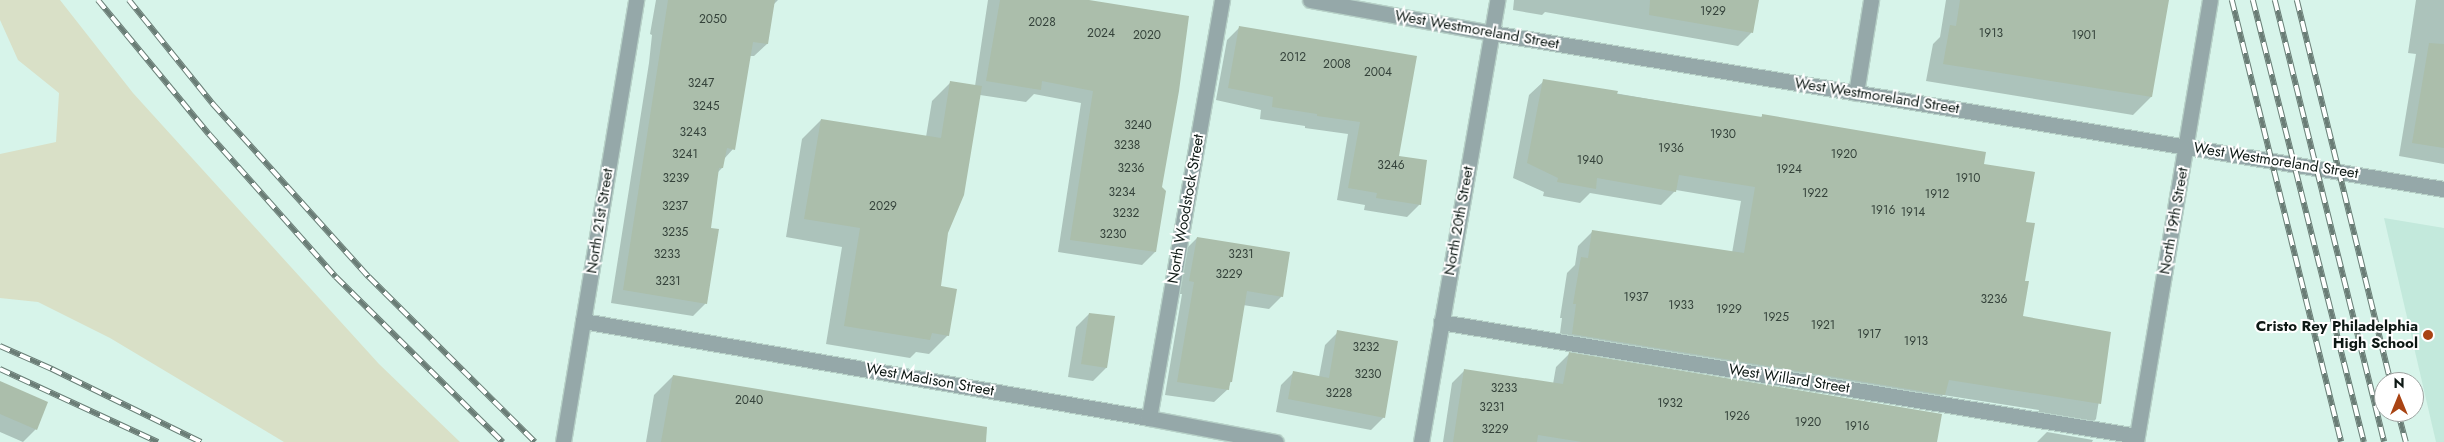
<!DOCTYPE html>
<style>
body{margin:0}
#map{position:relative;width:2444px;height:442px;overflow:hidden;background:#d7f4ea;font-family:Jost,sans-serif}
div>[style]{position:absolute}
[style*='--x']{left:calc(var(--x)*1px);top:calc(var(--y)*1px);width:calc(var(--w)*1px);rotate:calc(var(--a)*1deg)}
.built>*{inset:0;background:#c3e9dc}
.green>*{inset:0;background:#d9e0c7}
.shadow>*{inset:0;background:#0003}
.building>*{inset:0;background:#abbeab}
.roads{filter:drop-shadow(1px 0 #b7d1c8) drop-shadow(-1px 0 #b7d1c8) drop-shadow(0 1px #b7d1c8) drop-shadow(0 -1px #b7d1c8)}
.street>*{height:15px;margin:-7.5px;padding:0 7.5px;transform-origin:7.5px;border-radius:7.5px;background:#95a8a9}
.rail>*{height:5.5px;margin-top:-2.75px;transform-origin:0;background:repeating-linear-gradient(90deg,#fff 0 11px,#6a7d76 0 22px);box-sizing:border-box;border-block:1px solid #6a7d76}
.dots>*{width:14px;height:14px;translate:-50% -50%;box-sizing:border-box;border:2px solid #fff;border-radius:50%}
span{translate:-50% -50%;white-space:nowrap;text-align:center;line-height:1.15;-webkit-text-stroke:4px #fff;paint-order:stroke}
.number-label{font-size:12px;color:#34423a}
.number-label span{-webkit-text-stroke-width:0}
.street-label{font-size:15px;color:#0d1814}
.poi-label{font-size:15px;color:#0d1814;font-weight:700}
.right{translate:-100% -50%;text-align:right}
.north{position:absolute;left:2374px;top:372px;width:50px;height:50px;box-sizing:border-box;background:#fff;border:1px solid #9ea3a1;border-radius:50%;rotate:0deg;font-size:14px;font-weight:700;line-height:20px;text-align:center;color:#0d1814}
.north::after{content:'';display:block;margin:auto;width:18px;height:22px;background:#a94414;clip-path:polygon(50% 0,100% 100%,50% 72%,0 100%)}
</style>
<div id="map">
<div class="built">
<i style="clip-path:polygon(2384px 218px,2444px 228px,2444px 442px,2436px 442px)"></i>
</div>
<div class="green">
<i style="clip-path:polygon(0 0,60px 0,133px 93px,379px 364px,460px 442px,284px 442px,110px 338px,38px 302px,0 298px,0 154px,56px 142px,59px 93px,18px 60px,0 20px)"></i>
</div>
<div class="shadow">
<i style="clip-path:polygon(656px 0,778px 0,773px 5px,767px 44px,754px 56px,750px 56px,733px 149px,724px 159px,722px 168px,717px 173px,709px 229px,706px 303px,693px 316px,611px 303px,649px 63px,652px 35px,650px 34px)"></i>
<i style="clip-path:polygon(988px 0,1085px 0,1161px 188px,1155px 252px,1142px 265px,1058px 252px,1081px 103px,1034px 94px,1026px 102px,980px 95px,947px 233px,939px 287px,948px 335px,929px 354px,916px 352px,910px 358px,826px 344px,842px 247px,786px 237px,802px 139px,821px 120px,926px 137px,932px 101px,951px 82px,975px 86px)"></i>
<i style="clip-path:polygon(1514px 0,1757px 0,1751px 33px,1738px 46px,1545px 12px,1542px 15px,1513px 10px)"></i>
<i style="clip-path:polygon(1946px 0,2168px 0,2151px 97px,2133px 115px,1926px 81px,1933px 44px,1940px 37px)"></i>
<i style="clip-path:polygon(2416px 0,2444px 0,2444px 164px,2399px 156px,2416px 54px,2408px 53px)"></i>
<i style="clip-path:polygon(1239px 28px,1416px 57px,1398px 157px,1420px 204px,1407px 217px,1364px 210px,1365px 205px,1337px 200px,1348px 134px,1305px 128px,1305px 126px,1260px 119px,1261px 110px,1216px 100px,1227px 40px)"></i>
<i style="clip-path:polygon(1544px 81px,1760px 118px,1763px 115px,1982px 165px,2025px 223px,2022px 318px,2110px 333px,2096px 419px,2082px 434px,2036px 426px,2039px 410px,1943px 395px,1929px 409px,1558px 348px,1562px 318px,1560px 318px,1567px 273px,1575px 265px,1578px 246px,1592px 232px,1732px 253px,1741px 201px,1676px 190px,1661px 205px,1590px 193px,1580px 203px,1543px 196px,1544px 192px,1513px 178px,1529px 95px)"></i>
<i style="clip-path:polygon(1197px 238px,1282px 296px,1269px 309px,1243px 305px,1231px 381px,1228px 389px,1214px 402px,1165px 395px,1182px 294px,1177px 294px,1184px 251px)"></i>
<i style="clip-path:polygon(1089px 314px,1106px 368px,1093px 381px,1068px 377px,1076px 327px)"></i>
<i style="clip-path:polygon(1338px 332px,1384px 417px,1371px 430px,1276px 412px,1281px 385px,1294px 372px,1319px 377px,1325px 345px)"></i>
<i style="clip-path:polygon(1569px 354px,1936px 442px,1443px 442px,1452px 383px,1465px 370px,1553px 384px,1556px 367px)"></i>
<i style="clip-path:polygon(673px 376px,982px 442px,646px 442px,654px 395px)"></i>
<i style="clip-path:polygon(0 383px,36px 429px,23px 442px,0 432px)"></i>
<i style="clip-path:polygon(2047px 432px,2093px 440px,2092px 442px,2037px 442px)"></i>
</div>
<div class="building">
<i style="clip-path:polygon(668px 0,775px 0,768px 44px,753px 42px,735px 150px,727px 148px,723px 168px,719px 168px,711px 228px,719px 229px,707px 304px,623px 290px)"></i>
<i style="clip-path:polygon(1000px 0,1089px 0,1189px 16px,1179px 91px,1162px 187px,1166px 191px,1156px 252px,1070px 240px,1093px 91px,1042px 81px,1041px 90px,986px 81px)"></i>
<i style="clip-path:polygon(1650px 0,1759px 0,1753px 33px,1649px 15px)"></i>
<i style="clip-path:polygon(1960px 0,2169px 0,2152px 97px,1943px 64px,1950px 25px,1956px 26px)"></i>
<i style="clip-path:polygon(1239px 26px,1417px 56px,1399px 156px,1427px 160px,1421px 205px,1376px 198px,1377px 193px,1348px 188px,1360px 122px,1317px 116px,1317px 114px,1272px 107px,1273px 97px,1228px 88px)"></i>
<i style="clip-path:polygon(2429px 43px,2444px 44px,2444px 148px,2412px 143px)"></i>
<i style="clip-path:polygon(1543px 79px,1618px 91px,1617px 94px,1762px 117px,1762px 114px,1986px 152px,1984px 164px,2035px 172px,2026px 222px,2035px 223px,2025px 281px,2029px 281px,2023px 316px,2111px 332px,2101px 404px,1949px 380px,1945px 395px,1572px 334px,1576px 304px,1573px 304px,1581px 257px,1588px 258px,1592px 230px,1744px 253px,1755px 187px,1679px 175px,1676px 192px,1597px 178px,1596px 189px,1557px 182px,1558px 178px,1527px 163px)"></i>
<i style="clip-path:polygon(950px 81px,982px 86px,964px 195px,948px 233px,941px 286px,957px 289px,949px 336px,932px 333px,930px 340px,844px 326px,860px 228px,804px 219px,821px 119px,941px 138px)"></i>
<i style="clip-path:polygon(1197px 237px,1290px 252px,1283px 297px,1247px 291px,1232px 382px,1230px 382px,1229px 390px,1177px 382px,1194px 282px,1189px 281px)"></i>
<i style="clip-path:polygon(1089px 313px,1115px 316px,1107px 368px,1081px 364px)"></i>
<i style="clip-path:polygon(1337px 330px,1398px 341px,1385px 418px,1288px 399px,1293px 371px,1329px 378px)"></i>
<i style="clip-path:polygon(1569px 352px,1942px 414px,1937px 442px,1582px 442px,1538px 435px,1537px 442px,1453px 442px,1464px 369px,1563px 384px)"></i>
<i style="clip-path:polygon(673px 375px,987px 427px,986px 442px,661px 442px)"></i>
<i style="clip-path:polygon(0 381px,48px 402px,37px 430px,0 414px)"></i>
</div>
<div class="roads">
<div class="street">
<i style="--x:1310;--y:0;--w:185;--a:10.3"></i>
<i style="--x:1492;--y:33;--w:965;--a:9.31"></i>
<i style="--x:1856;--y:93;--w:94;--a:-80.8"></i>
<i style="--x:583;--y:321;--w:574;--a:9.72"></i>
<i style="--x:1149;--y:418;--w:129;--a:10.7"></i>
<i style="--x:1441;--y:322;--w:705;--a:9.3"></i>
<i style="--x:1149;--y:418;--w:424;--a:-80.1"></i>
<i style="--x:563;--y:442;--w:448;--a:-80.6"></i>
<i style="--x:1421;--y:442;--w:448;--a:-80.2"></i>
<i style="--x:2136;--y:442;--w:448;--a:-80.5"></i>
</div>
</div>
<div class="rail">
<i style="--x:98;--y:0;--w:174;--a:50.4"></i>
<i style="--x:209;--y:134;--w:191;--a:48.4"></i>
<i style="--x:336;--y:277;--w:235;--a:44.7"></i>
<i style="--x:129;--y:0;--w:134;--a:51.1"></i>
<i style="--x:213;--y:104;--w:233;--a:48"></i>
<i style="--x:369;--y:277;--w:234;--a:44.8"></i>
<i style="--x:2232;--y:0;--w:455;--a:76.1"></i>
<i style="--x:2253;--y:0;--w:456;--a:75.9"></i>
<i style="--x:2275;--y:0;--w:455;--a:76.1"></i>
<i style="--x:2297;--y:0;--w:393;--a:76.2"></i>
<i style="--x:0;--y:346;--w:57;--a:23.9"></i>
<i style="--x:52;--y:369;--w:166;--a:26.1"></i>
<i style="--x:0;--y:369;--w:174;--a:24.8"></i>
<i style="--x:2398;--y:412;--w:31;--a:75"></i>
</div>
<div class="dots">
<i style="left:2428px;top:335px;background:#a94414"></i>
</div>
<div class="number-label">
<span style="left:1713px;top:12px">1929</span>
<span style="left:713px;top:20px">2050</span>
<span style="left:1042px;top:23px">2028</span>
<span style="left:1101px;top:34px">2024</span>
<span style="left:1991px;top:34px">1913</span>
<span style="left:1147px;top:36px">2020</span>
<span style="left:2084px;top:36px">1901</span>
<span style="left:1293px;top:58px">2012</span>
<span style="left:1337px;top:65px">2008</span>
<span style="left:1378px;top:73px">2004</span>
<span style="left:701px;top:84px">3247</span>
<span style="left:706px;top:107px">3245</span>
<span style="left:1138px;top:126px">3240</span>
<span style="left:693px;top:133px">3243</span>
<span style="left:1723px;top:135px">1930</span>
<span style="left:1127px;top:146px">3238</span>
<span style="left:1671px;top:149px">1936</span>
<span style="left:685px;top:155px">3241</span>
<span style="left:1844px;top:155px">1920</span>
<span style="left:1590px;top:161px">1940</span>
<span style="left:1391px;top:166px">3246</span>
<span style="left:1131px;top:169px">3236</span>
<span style="left:1789px;top:170px">1924</span>
<span style="left:676px;top:179px">3239</span>
<span style="left:1968px;top:179px">1910</span>
<span style="left:1122px;top:193px">3234</span>
<span style="left:1815px;top:194px">1922</span>
<span style="left:1937px;top:195px">1912</span>
<span style="left:675px;top:207px">3237</span>
<span style="left:883px;top:207px">2029</span>
<span style="left:1883px;top:211px">1916</span>
<span style="left:1913px;top:213px">1914</span>
<span style="left:1126px;top:214px">3232</span>
<span style="left:675px;top:233px">3235</span>
<span style="left:1113px;top:235px">3230</span>
<span style="left:667px;top:255px">3233</span>
<span style="left:1241px;top:255px">3231</span>
<span style="left:1229px;top:275px">3229</span>
<span style="left:668px;top:282px">3231</span>
<span style="left:1636px;top:298px">1937</span>
<span style="left:1994px;top:300px">3236</span>
<span style="left:1681px;top:306px">1933</span>
<span style="left:1729px;top:310px">1929</span>
<span style="left:1776px;top:318px">1925</span>
<span style="left:1823px;top:326px">1921</span>
<span style="left:1869px;top:335px">1917</span>
<span style="left:1916px;top:342px">1913</span>
<span style="left:1366px;top:348px">3232</span>
<span style="left:1368px;top:375px">3230</span>
<span style="left:1504px;top:389px">3233</span>
<span style="left:1339px;top:394px">3228</span>
<span style="left:749px;top:401px">2040</span>
<span style="left:1670px;top:404px">1932</span>
<span style="left:1492px;top:408px">3231</span>
<span style="left:1737px;top:417px">1926</span>
<span style="left:1808px;top:423px">1920</span>
<span style="left:1857px;top:427px">1916</span>
<span style="left:1495px;top:430px">3229</span>
</div>
<div class="street-label">
<span style="left:1477px;top:30px;rotate:10deg">West Westmoreland Street</span>
<span style="left:1877px;top:96px;rotate:9deg">West Westmoreland Street</span>
<span style="left:2276px;top:161px;rotate:9deg">West Westmoreland Street</span>
<span style="left:1186px;top:209px;rotate:-80deg">North Woodstock Street</span>
<span style="left:600px;top:221px;rotate:-81deg">North 21st Street</span>
<span style="left:1459px;top:221px;rotate:-80deg">North 20th Street</span>
<span style="left:2174px;top:221px;rotate:-80deg">North 19th Street</span>
<span style="left:1789px;top:379px;rotate:9deg">West Willard Street</span>
<span style="left:930px;top:380px;rotate:10deg">West Madison Street</span>
</div>
<div class="poi-label">
<span class="right" style="left:2418px;top:335px">Cristo Rey Philadelphia<br>High School</span>
</div>
<div class="north">N</div>
</div>
